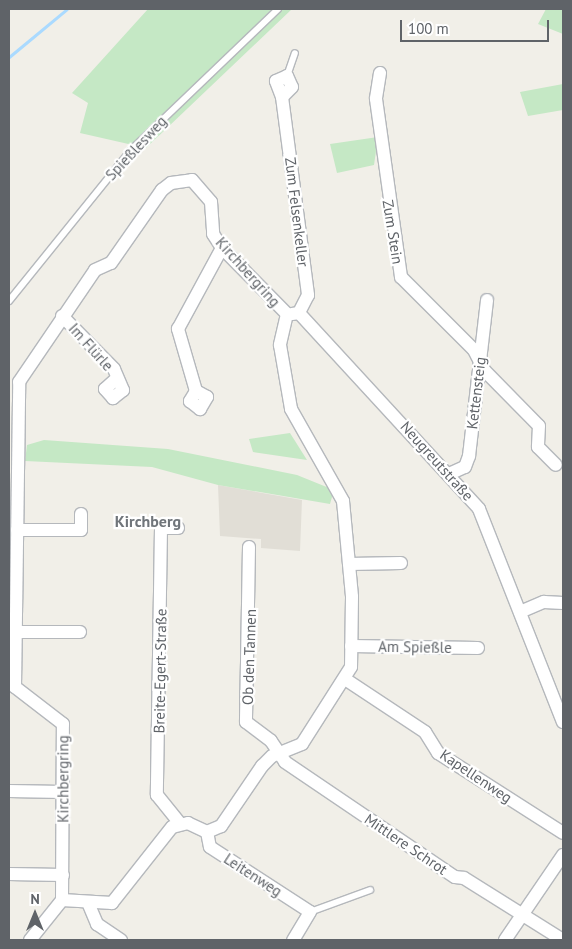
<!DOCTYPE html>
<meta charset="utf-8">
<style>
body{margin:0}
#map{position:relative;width:572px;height:949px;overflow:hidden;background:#f1efe8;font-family:"PT Sans",sans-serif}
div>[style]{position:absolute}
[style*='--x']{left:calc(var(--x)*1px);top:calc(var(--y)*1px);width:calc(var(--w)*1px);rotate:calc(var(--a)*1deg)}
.education>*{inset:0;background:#e1ded6}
.green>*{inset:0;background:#c5e8c5}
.stream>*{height:3px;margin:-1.5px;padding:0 1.5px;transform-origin:1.5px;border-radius:1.5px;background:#aadaff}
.roads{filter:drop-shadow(1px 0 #b5b8bc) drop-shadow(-1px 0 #b5b8bc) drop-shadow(0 1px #b5b8bc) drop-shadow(0 -1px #b5b8bc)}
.service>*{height:6px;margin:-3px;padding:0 3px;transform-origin:3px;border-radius:3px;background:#fff}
.minor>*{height:12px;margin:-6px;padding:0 6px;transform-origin:6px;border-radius:6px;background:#fff}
span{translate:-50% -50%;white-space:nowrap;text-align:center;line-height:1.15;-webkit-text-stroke:4.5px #fff;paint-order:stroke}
.street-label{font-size:15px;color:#5f6368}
.neighbourhood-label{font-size:16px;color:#70757a;font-weight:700}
.frame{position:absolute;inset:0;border:10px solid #5f6368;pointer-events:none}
.north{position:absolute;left:10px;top:889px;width:50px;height:50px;-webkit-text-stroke:4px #fff;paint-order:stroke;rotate:0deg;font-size:14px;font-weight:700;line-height:20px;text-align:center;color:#5f6368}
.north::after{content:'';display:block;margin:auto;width:18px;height:22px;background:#5f6368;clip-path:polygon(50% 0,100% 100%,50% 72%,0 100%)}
.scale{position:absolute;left:400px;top:20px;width:149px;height:22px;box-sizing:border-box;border:2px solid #5f6368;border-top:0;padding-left:6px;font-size:15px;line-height:18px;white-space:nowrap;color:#5f6368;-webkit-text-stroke:4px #fff;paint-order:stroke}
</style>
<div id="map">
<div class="education">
<i style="clip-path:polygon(218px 485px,302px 500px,300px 551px,261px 548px,261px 539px,220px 536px)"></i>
</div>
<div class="green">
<i style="clip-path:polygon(148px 9px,292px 9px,146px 148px,80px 133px,88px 103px,72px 93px)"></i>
<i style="clip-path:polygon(546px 9px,563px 9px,563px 34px,538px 24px)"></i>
<i style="clip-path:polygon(563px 84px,563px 110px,528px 116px,520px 92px)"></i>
<i style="clip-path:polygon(378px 137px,374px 165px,337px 173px,330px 144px)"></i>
<i style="clip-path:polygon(290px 433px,307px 460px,253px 452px,249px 439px)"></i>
<i style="clip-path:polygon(44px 440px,168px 449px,297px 475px,334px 490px,330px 504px,218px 485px,152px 467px,25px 461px,27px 445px)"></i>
</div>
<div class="stream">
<i style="--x:9;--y:57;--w:75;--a:-39.6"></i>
</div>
<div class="roads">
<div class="service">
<i style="--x:287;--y:76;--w:24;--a:-71"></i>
<i style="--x:9;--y:301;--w:193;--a:-51.1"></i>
<i style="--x:130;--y:151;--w:205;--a:-43.8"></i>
<i style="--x:310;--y:912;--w:64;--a:-20.1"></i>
</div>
<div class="minor">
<i style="--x:380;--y:73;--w:26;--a:99"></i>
<i style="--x:376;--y:99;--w:180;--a:82"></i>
<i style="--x:401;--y:277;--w:103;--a:45"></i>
<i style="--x:474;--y:350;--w:22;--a:63"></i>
<i style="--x:484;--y:370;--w:78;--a:45.5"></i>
<i style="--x:539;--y:426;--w:21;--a:93"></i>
<i style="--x:538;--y:447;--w:25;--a:45"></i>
<i style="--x:282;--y:97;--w:17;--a:-111"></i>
<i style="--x:276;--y:81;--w:12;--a:-24"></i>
<i style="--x:287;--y:76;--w:12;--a:66"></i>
<i style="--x:292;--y:87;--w:14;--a:135"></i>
<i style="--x:282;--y:97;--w:200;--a:82.5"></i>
<i style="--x:308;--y:295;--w:20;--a:117"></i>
<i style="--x:299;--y:313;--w:7;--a:172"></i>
<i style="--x:299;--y:313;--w:266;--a:47.4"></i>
<i style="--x:479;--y:509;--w:229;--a:68.5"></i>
<i style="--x:62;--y:316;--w:74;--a:45.5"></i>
<i style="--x:114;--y:369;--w:23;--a:67"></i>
<i style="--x:123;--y:390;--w:13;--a:141"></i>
<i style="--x:113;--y:398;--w:12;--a:-132"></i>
<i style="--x:105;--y:389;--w:15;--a:-42"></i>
<i style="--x:196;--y:391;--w:12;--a:121"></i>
<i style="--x:190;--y:401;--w:13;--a:39"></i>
<i style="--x:200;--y:409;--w:14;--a:-60"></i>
<i style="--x:207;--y:397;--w:13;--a:-151"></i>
<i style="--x:196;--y:391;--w:65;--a:-106.2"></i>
<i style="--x:178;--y:329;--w:92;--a:-61.5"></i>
<i style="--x:449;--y:474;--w:17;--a:-24"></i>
<i style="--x:465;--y:467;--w:12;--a:-70"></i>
<i style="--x:469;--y:456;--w:157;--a:-83.4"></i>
<i style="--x:178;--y:528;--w:17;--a:180"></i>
<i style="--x:161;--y:528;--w:267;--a:90.9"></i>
<i style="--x:157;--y:795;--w:35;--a:51"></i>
<i style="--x:17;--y:530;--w:64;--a:0"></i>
<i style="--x:81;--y:530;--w:16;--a:-90"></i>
<i style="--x:249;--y:547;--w:175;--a:91"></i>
<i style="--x:246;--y:722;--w:31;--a:37"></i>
<i style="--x:271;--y:741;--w:25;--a:56"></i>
<i style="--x:285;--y:762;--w:205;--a:34.1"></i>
<i style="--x:455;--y:877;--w:9;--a:6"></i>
<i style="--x:464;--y:878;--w:117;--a:32.1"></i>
<i style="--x:349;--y:564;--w:52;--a:-1.1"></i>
<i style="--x:520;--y:612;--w:26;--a:-23"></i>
<i style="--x:544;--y:602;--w:19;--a:3"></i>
<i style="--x:16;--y:632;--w:64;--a:0"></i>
<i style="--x:351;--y:646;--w:127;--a:0.9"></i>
<i style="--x:345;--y:679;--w:96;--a:33.5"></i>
<i style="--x:425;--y:732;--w:25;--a:58"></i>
<i style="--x:438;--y:753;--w:148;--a:32.6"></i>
<i style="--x:9;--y:791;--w:54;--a:1.1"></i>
<i style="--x:207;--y:832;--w:15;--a:79"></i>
<i style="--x:210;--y:847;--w:119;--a:33"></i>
<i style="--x:310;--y:912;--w:33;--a:121"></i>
<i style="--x:9;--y:874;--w:54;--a:1.1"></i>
<i style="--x:89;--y:905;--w:21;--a:67"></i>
<i style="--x:97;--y:924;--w:29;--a:34"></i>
<i style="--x:30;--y:940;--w:51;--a:-51.3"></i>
<i style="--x:62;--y:900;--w:176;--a:-89.7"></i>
<i style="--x:63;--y:724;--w:61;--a:-142.4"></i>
<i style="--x:15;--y:687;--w:305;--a:-89.2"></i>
<i style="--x:19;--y:382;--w:135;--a:-55.8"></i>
<i style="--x:95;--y:270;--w:17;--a:-24"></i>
<i style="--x:111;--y:263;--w:89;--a:-55.1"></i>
<i style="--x:162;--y:190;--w:11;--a:-38"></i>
<i style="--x:171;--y:183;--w:21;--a:-8"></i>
<i style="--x:192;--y:180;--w:29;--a:49"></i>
<i style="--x:211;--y:202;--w:32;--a:86"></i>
<i style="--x:213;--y:234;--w:17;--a:57"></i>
<i style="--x:222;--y:248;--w:93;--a:45.4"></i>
<i style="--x:287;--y:314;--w:32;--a:103"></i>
<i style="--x:280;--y:345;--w:65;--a:80.2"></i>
<i style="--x:291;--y:409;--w:106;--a:60.5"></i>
<i style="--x:343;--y:501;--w:96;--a:84.6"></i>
<i style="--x:352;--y:597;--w:70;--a:90.8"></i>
<i style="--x:351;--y:667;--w:91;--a:122.5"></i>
<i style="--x:302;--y:744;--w:32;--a:158"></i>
<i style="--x:272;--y:756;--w:14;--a:135"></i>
<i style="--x:262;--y:766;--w:73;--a:124.3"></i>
<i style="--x:221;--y:826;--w:15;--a:157"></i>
<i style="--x:207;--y:832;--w:21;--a:-155"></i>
<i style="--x:188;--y:823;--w:16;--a:166"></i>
<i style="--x:172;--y:827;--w:97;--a:128.3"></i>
<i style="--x:112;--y:903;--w:50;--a:-176.6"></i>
<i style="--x:505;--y:940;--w:103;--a:-55.7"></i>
</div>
</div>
<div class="street-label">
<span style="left:136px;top:148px;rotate:-47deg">Spießlesweg</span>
<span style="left:297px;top:212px;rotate:83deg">Zum Felsenkeller</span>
<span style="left:393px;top:232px;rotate:81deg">Zum Stein</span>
<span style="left:248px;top:272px;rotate:48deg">Kirchbergring</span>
<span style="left:91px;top:347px;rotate:48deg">Im Flürle</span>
<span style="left:476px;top:393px;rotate:-83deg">Kettensteig</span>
<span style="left:437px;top:461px;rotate:48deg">Neugreutstraße</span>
<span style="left:415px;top:647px;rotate:1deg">Am Spießle</span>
<span style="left:249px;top:657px;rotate:-88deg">Ob den Tannen</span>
<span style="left:160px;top:671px;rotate:-89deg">Breite-Egert-Straße</span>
<span style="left:476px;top:776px;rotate:34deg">Kapellenweg</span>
<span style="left:63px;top:779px;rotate:-90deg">Kirchbergring</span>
<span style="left:406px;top:844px;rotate:34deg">Mittlere Schrot</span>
<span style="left:253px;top:875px;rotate:33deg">Leitenweg</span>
</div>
<div class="neighbourhood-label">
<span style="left:148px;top:521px">Kirchberg</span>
</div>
<div class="frame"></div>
<div class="north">N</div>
<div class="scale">100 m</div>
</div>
